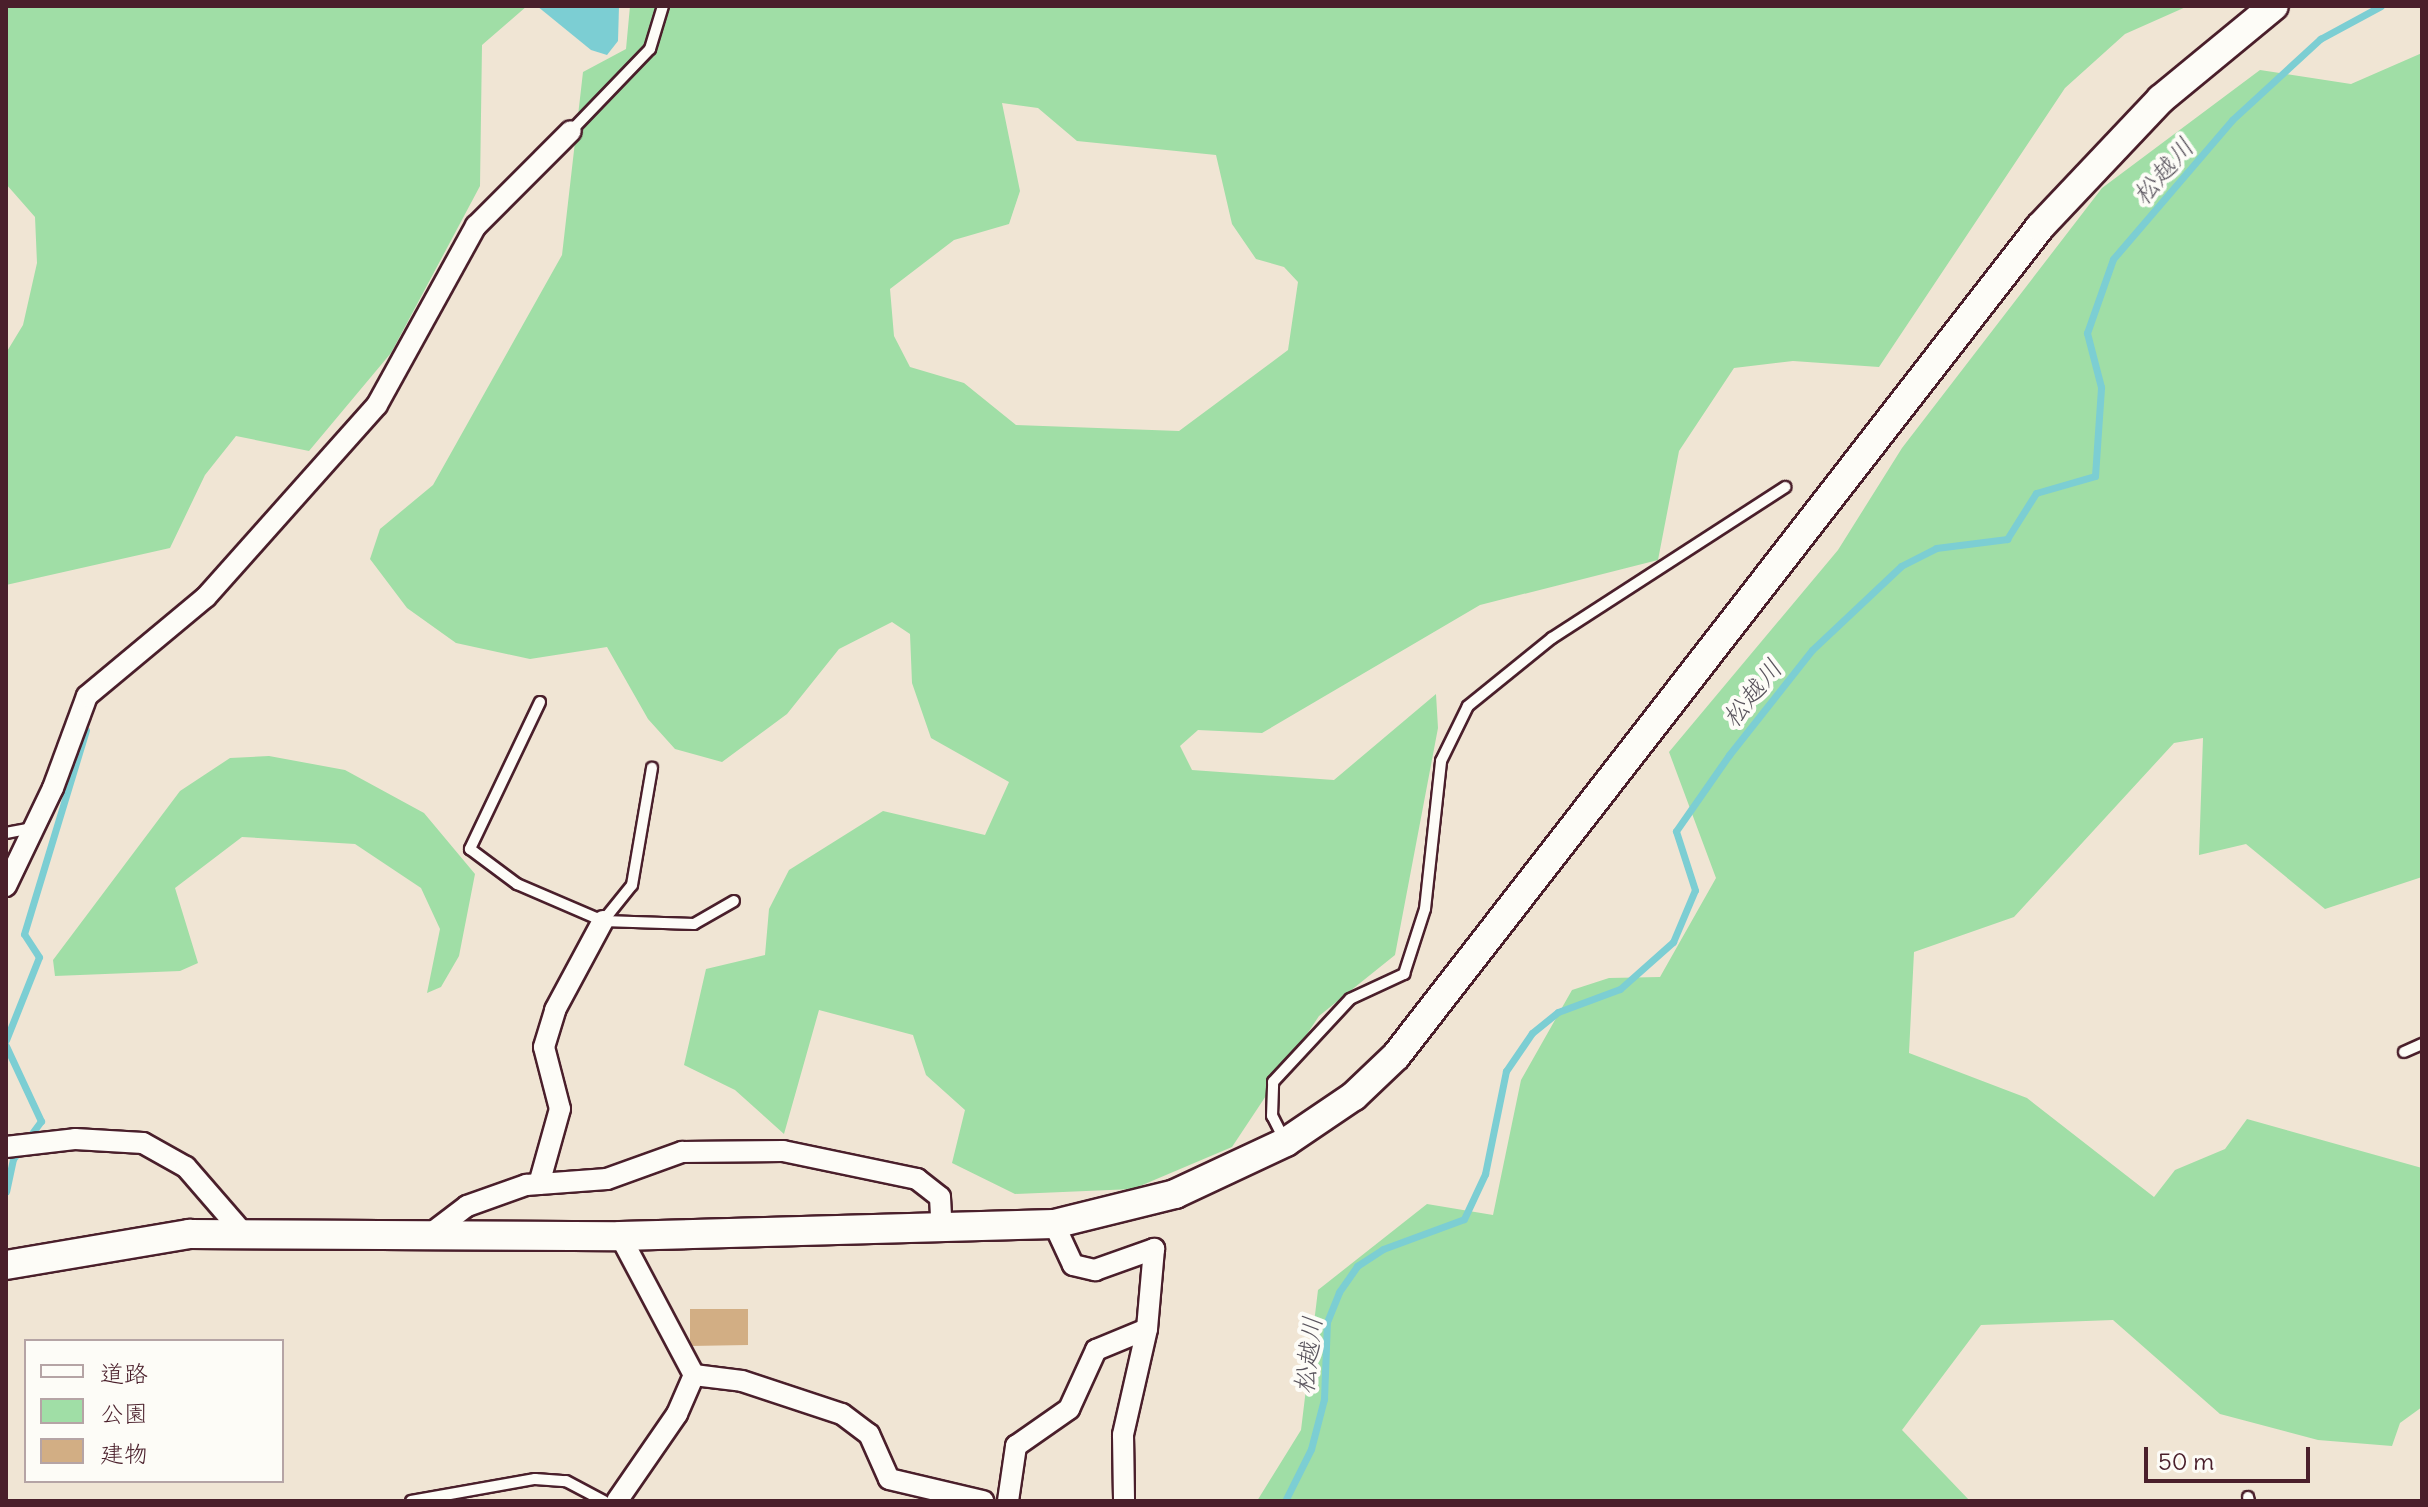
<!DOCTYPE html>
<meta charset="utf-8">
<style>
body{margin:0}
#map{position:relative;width:2428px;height:1507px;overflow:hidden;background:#f0e5d4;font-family:Delius,"Klee One",sans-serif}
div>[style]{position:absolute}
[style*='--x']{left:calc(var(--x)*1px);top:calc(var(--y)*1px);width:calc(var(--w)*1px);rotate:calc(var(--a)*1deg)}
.green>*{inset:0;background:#a0dea6}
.water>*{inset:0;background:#7cced3}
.stream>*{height:7px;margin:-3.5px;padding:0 3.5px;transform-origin:3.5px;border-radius:3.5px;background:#7cced3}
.building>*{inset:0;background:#d2ae84}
.roads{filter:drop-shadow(2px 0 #4a1f2b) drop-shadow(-2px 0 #4a1f2b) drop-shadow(0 2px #4a1f2b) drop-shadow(0 -2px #4a1f2b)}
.lane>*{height:10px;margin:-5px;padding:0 5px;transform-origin:5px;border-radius:5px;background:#fdfcf7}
.street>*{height:20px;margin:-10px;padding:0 10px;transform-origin:10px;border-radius:10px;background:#fdfcf7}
.secondary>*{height:28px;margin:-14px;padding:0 14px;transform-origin:14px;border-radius:14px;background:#fdfcf7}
span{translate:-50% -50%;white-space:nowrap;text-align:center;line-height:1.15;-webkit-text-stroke:8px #fdfcf7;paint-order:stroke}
.water-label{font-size:26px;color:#59545d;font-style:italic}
.frame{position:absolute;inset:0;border:8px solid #4a1f2b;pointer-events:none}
.legend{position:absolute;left:24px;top:1339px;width:260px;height:144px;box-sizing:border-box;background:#fdfcf7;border:2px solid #b5a4a5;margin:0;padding:10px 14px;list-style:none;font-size:24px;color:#4a1f2b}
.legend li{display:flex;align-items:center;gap:16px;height:40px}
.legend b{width:40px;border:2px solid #b5a4a5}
.scale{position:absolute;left:2144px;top:1447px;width:166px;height:36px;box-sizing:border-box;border:4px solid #4a1f2b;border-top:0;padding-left:10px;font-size:24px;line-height:28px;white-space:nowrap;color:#4a1f2b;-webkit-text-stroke:6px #fdfcf7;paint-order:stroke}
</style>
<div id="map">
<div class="green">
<i style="clip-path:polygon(6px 6px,527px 6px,482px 45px,480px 186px,391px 353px,309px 451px,236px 436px,205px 475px,170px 548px,6px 585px,6px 353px,23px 325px,37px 263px,35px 217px,6px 184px)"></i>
<i style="clip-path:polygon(evenodd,630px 6px,2188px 6px,2125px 34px,2065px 88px,1879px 367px,1793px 361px,1734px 368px,1679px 451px,1658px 560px,1480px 605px,1262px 733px,1198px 730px,1180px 746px,1192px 770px,1334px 780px,1436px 694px,1438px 728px,1395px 955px,1319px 1016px,1232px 1147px,1133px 1189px,1015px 1194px,952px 1163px,965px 1110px,926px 1075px,913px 1035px,819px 1010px,784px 1134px,735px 1090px,684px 1065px,706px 969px,765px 955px,769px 909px,789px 870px,883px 811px,985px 835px,1009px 782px,931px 738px,912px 683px,910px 634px,892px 622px,839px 649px,787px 714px,722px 762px,675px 749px,648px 719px,607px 647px,530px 659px,456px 643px,407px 608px,370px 559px,380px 529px,433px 485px,562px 255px,583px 72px,626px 49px,630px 6px,1002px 103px,1038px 108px,1077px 141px,1216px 155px,1232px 224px,1256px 259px,1284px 267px,1298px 282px,1288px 350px,1179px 431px,1016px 425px,964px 383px,910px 367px,894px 336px,890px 289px,954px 240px,1009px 224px,1020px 191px,1002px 103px)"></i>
<i style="clip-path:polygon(2422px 53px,2422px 877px,2325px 909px,2246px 844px,2199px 855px,2203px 738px,2174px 743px,2014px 917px,1914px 952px,1909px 1053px,2027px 1098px,2154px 1197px,2175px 1170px,2225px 1149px,2247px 1119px,2422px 1168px,2422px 1407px,2400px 1423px,2392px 1446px,2318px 1440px,2220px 1414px,2113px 1320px,1981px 1325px,1902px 1430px,1970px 1501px,1257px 1501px,1301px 1430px,1318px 1290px,1427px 1204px,1493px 1215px,1521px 1080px,1572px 990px,1609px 978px,1660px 977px,1716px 878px,1669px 752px,1838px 550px,1902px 448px,2102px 188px,2260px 70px,2351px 84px)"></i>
<i style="clip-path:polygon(269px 756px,345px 770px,424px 813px,475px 874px,459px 956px,441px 987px,427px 993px,440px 929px,421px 888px,355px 844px,242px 837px,175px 888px,198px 963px,180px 971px,55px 976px,53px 960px,180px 791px,230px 758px)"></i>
</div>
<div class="water">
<i style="clip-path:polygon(537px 6px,619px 6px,618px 41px,607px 55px,591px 50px)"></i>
</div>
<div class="stream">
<i style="--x:6;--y:1040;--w:89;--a:-68.3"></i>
<i style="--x:39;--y:957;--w:27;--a:-123"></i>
<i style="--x:24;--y:934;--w:213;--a:-73.1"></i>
<i style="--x:6;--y:1046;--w:83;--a:65"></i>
<i style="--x:41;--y:1121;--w:47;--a:126.4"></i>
<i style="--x:13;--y:1159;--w:33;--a:102"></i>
<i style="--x:1285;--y:1501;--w:58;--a:-63.4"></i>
<i style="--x:1311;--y:1449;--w:52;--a:-75.4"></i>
<i style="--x:1324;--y:1399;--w:77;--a:-87.8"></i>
<i style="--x:1327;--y:1322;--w:32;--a:-68"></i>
<i style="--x:1339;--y:1292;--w:32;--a:-55"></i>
<i style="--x:1357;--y:1266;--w:31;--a:-33"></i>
<i style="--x:1383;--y:1249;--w:86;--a:-20.3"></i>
<i style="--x:1464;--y:1219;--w:50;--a:-65"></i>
<i style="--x:1485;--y:1174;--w:105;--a:-78.5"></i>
<i style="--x:1506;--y:1071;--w:46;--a:-55.6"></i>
<i style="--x:1532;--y:1033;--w:33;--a:-39"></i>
<i style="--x:1558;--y:1012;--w:66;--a:-20.4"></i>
<i style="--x:1620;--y:989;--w:71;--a:-41.6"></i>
<i style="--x:1673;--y:942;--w:56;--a:-67.1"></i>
<i style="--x:1695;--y:890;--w:62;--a:-107.9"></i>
<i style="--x:1676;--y:831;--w:93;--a:-55.1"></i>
<i style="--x:1729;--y:755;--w:134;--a:-51.7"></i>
<i style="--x:1812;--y:650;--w:122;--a:-43.3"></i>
<i style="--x:1901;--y:566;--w:39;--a:-27"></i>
<i style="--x:1936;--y:548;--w:72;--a:-7.2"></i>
<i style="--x:2007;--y:539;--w:54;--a:-57.8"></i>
<i style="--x:2036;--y:493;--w:61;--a:-16.1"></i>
<i style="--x:2095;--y:476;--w:89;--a:-86.1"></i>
<i style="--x:2101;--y:387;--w:56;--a:-104.5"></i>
<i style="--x:2087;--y:333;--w:78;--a:-70.6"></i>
<i style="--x:2113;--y:259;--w:183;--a:-49.4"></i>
<i style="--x:2232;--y:120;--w:120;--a:-42.6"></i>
<i style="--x:2320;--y:39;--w:69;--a:-28.4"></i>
</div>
<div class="building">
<i style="clip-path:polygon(690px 1309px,748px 1309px,748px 1345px,690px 1346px)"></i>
</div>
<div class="roads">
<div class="lane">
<i style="--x:571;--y:131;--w:114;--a:-46.1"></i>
<i style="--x:650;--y:49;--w:45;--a:-73.2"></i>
<i style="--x:540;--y:702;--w:163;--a:115.5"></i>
<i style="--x:470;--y:849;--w:59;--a:36.7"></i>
<i style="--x:517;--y:884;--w:94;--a:23.3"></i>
<i style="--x:603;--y:921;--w:91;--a:1.9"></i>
<i style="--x:694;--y:924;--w:46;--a:-29.9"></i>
<i style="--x:6;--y:833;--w:26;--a:-11"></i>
<i style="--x:603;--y:921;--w:46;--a:-51.1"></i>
<i style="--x:632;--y:885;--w:119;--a:-80.3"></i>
<i style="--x:2404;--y:1052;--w:20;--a:-24"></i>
<i style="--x:1285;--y:1141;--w:28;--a:-117"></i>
<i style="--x:1272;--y:1116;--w:34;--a:-88"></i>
<i style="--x:1273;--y:1082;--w:113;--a:-47.1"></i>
<i style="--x:1350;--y:999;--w:60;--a:-24.8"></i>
<i style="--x:1404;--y:974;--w:68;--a:-72.1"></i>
<i style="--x:1425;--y:909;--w:149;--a:-83.8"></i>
<i style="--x:1441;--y:761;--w:61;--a:-63.9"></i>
<i style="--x:1468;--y:706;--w:108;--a:-39"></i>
<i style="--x:1552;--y:638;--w:278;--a:-32.9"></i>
<i style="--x:2248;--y:1497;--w:4;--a:76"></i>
<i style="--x:411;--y:1501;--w:126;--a:-10.1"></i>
<i style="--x:535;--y:1479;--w:31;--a:4"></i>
<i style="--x:566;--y:1481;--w:43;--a:27.8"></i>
</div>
<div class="street">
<i style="--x:6;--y:886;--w:109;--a:-64.4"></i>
<i style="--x:53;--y:788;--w:98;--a:-69.7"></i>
<i style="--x:87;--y:696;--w:155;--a:-39.8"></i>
<i style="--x:206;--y:597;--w:257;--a:-48.3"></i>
<i style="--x:377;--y:405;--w:205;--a:-61.1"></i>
<i style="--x:476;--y:226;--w:134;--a:-45"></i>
<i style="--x:6;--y:1147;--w:69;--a:-6.6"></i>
<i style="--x:75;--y:1139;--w:68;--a:3.4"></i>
<i style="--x:143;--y:1143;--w:49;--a:29.2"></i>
<i style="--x:186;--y:1167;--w:89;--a:49.1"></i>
<i style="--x:539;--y:1184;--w:78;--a:-74.4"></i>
<i style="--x:560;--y:1109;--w:64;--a:-104.5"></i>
<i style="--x:544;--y:1047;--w:39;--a:-73"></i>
<i style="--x:555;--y:1010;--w:101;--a:-61.7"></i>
<i style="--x:1054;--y:1224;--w:45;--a:65.1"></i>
<i style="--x:1073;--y:1265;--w:23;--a:13"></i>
<i style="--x:1095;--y:1270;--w:63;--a:-19.6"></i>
<i style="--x:1154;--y:1249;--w:80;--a:95"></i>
<i style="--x:1147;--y:1329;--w:109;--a:102.8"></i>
<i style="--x:1123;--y:1435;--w:66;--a:89.1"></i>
<i style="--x:429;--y:1235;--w:48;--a:-37.3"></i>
<i style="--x:467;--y:1206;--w:63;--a:-19.6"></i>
<i style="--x:526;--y:1185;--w:81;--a:-4.2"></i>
<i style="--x:607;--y:1179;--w:80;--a:-19.8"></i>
<i style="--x:682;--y:1152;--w:101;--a:-0.6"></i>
<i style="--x:783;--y:1151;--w:137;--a:11.8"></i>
<i style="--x:917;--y:1179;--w:29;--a:38"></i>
<i style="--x:940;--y:1197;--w:34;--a:87"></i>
<i style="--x:694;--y:1375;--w:48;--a:7.1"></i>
<i style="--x:742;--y:1381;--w:105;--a:18.3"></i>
<i style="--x:842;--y:1414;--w:34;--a:37"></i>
<i style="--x:869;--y:1434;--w:49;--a:66"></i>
<i style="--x:889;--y:1479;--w:97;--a:13.2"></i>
<i style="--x:617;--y:1501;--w:106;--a:-55.4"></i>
<i style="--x:677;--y:1414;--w:43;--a:-66.4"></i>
<i style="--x:694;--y:1375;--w:157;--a:-118"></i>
<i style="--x:1008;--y:1501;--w:56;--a:-81.7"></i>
<i style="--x:1016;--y:1446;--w:65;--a:-34.9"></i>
<i style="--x:1069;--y:1409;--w:65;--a:-65.4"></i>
<i style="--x:1096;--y:1350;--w:55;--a:-22.4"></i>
</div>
<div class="secondary">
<i style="--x:6;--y:1265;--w:186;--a:-9.6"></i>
<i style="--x:189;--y:1234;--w:431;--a:0.3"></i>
<i style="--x:620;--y:1236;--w:434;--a:-1.6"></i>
<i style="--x:1054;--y:1224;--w:125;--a:-13.9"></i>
<i style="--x:1175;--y:1194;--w:123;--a:-25.1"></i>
<i style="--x:1286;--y:1142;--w:82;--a:-34.1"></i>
<i style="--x:1354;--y:1096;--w:58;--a:-43.6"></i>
<i style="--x:1396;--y:1056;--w:1050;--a:-52.16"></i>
<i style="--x:2040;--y:227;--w:176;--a:-46.6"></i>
<i style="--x:2161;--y:99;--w:146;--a:-39.5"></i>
</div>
</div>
<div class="water-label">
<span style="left:2163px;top:171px;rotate:-49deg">松越川</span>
<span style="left:1752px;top:693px;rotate:-51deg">松越川</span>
<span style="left:1308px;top:1355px;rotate:-83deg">松越川</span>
</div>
<div class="frame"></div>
<ul class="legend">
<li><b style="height:10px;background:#fdfcf7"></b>道路</li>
<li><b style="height:22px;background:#a0dea6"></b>公園</li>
<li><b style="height:22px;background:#d2ae84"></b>建物</li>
</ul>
<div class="scale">50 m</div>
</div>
